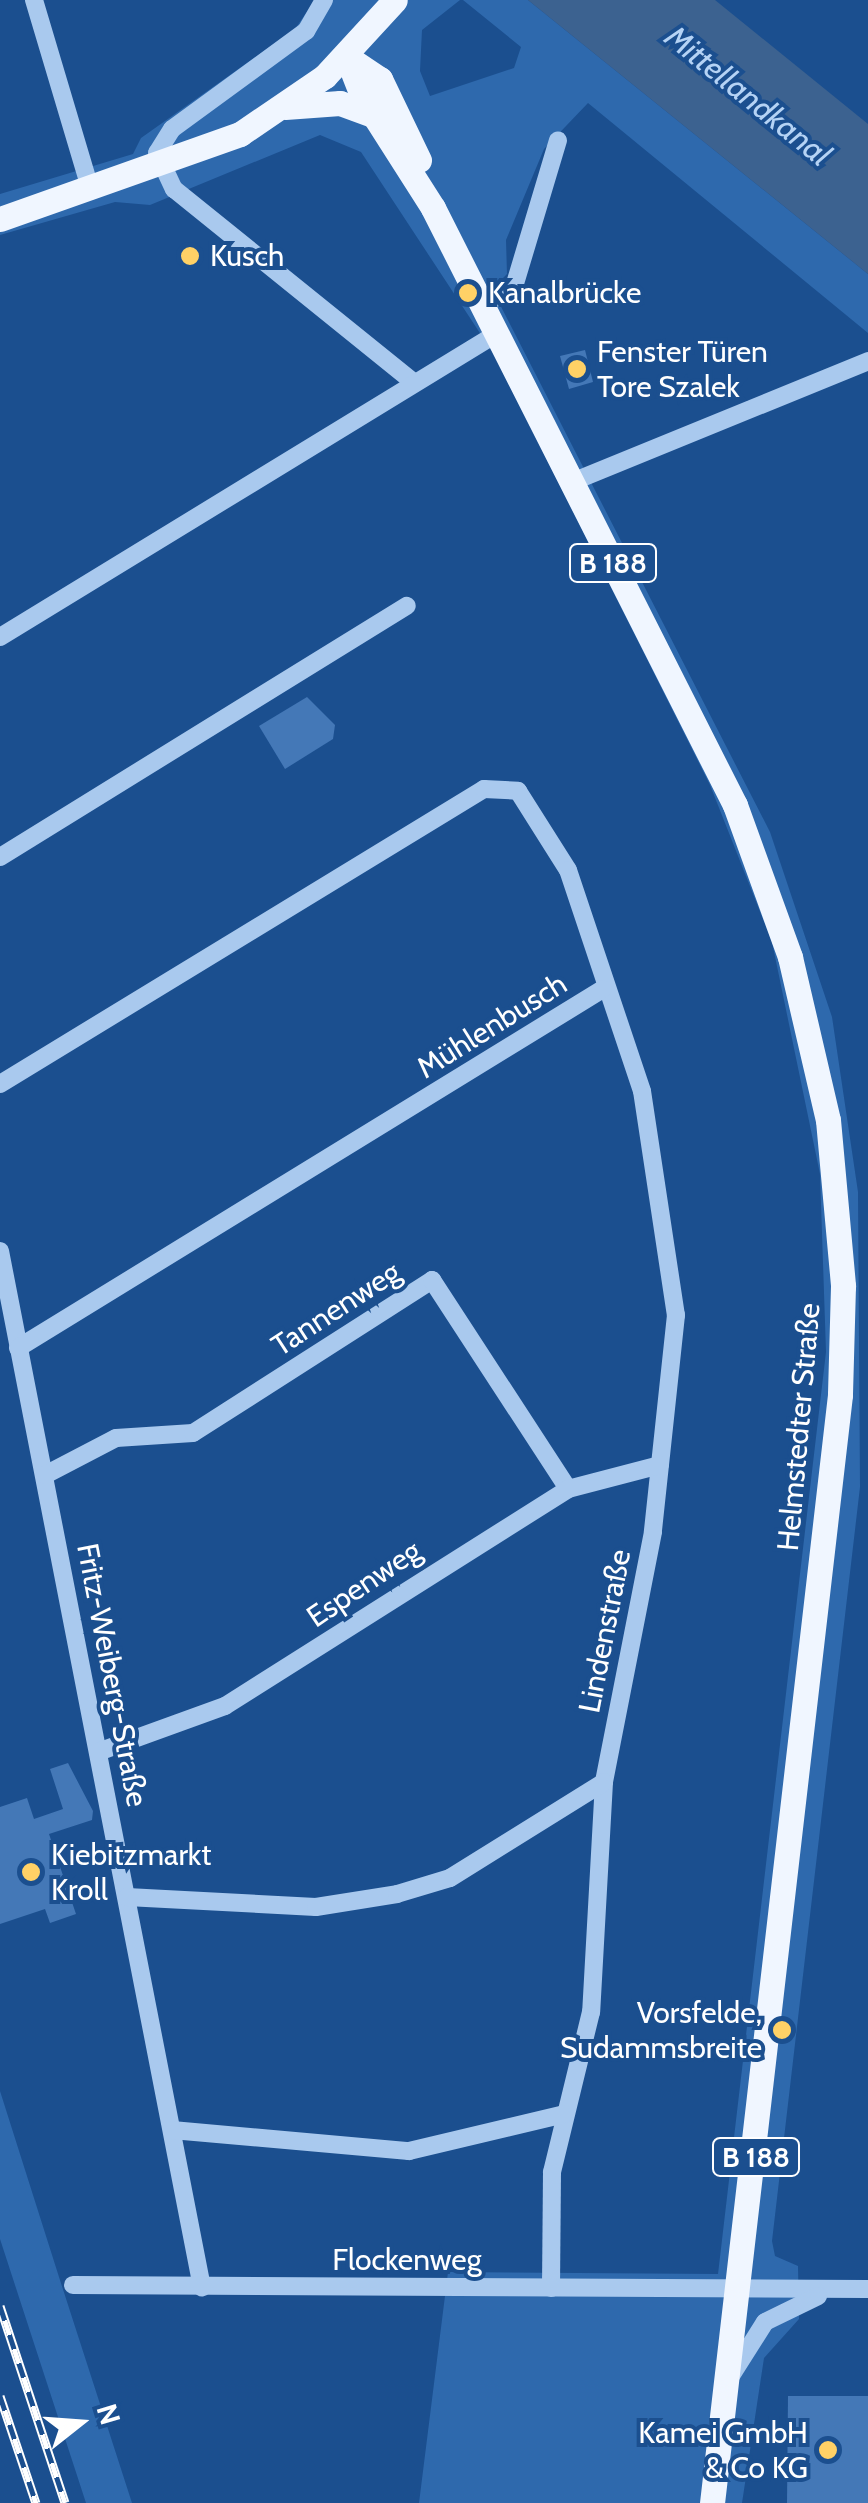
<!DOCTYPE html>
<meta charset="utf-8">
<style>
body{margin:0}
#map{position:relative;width:868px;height:2503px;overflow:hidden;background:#1b4f8f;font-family:Cabin,sans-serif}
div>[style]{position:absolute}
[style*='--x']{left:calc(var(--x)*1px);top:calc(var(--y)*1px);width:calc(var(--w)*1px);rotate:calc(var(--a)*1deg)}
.green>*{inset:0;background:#2e69ad}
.water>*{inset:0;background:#3c6290}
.building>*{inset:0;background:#4478b7}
.minor>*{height:18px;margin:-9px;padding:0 9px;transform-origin:9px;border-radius:9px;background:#a9c9ee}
.major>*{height:25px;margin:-12.5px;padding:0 12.5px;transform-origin:12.5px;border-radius:12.5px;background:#f0f6ff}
.rail>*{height:9px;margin-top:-4.5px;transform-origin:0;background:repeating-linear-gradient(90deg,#1b4f8f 0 15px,#fff 0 30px);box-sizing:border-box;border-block:2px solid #fff}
.dots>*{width:28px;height:28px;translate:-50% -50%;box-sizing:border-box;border:5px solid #1b4f8f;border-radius:50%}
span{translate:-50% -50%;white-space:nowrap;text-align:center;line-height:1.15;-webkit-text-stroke:8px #1b4f8f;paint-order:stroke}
.shield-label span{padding:2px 8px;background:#1b4f8f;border:2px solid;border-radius:8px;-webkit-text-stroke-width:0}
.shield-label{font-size:28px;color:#fff;font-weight:700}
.poi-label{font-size:30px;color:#fff}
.left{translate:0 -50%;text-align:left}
.right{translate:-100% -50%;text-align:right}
.street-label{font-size:30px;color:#fff}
.water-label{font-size:32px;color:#b5d3f5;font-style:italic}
.north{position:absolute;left:30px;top:2373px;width:100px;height:100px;-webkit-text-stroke:8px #1b4f8f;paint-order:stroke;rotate:73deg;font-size:28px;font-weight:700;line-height:40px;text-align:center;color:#fff}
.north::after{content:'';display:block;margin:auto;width:35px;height:45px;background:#fff;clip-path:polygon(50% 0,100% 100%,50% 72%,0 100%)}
</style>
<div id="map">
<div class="green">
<i style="clip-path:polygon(315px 0,460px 0,422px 30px,420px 71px,430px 96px,514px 68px,521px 47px,463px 0,528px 0,868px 274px,868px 333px,588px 103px,544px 149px,506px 240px,507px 274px,492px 289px,770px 832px,832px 1017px,858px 1192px,860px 1487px,772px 2241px,775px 2256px,798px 2266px,799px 2319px,764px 2358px,742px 2503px,419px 2503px,448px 2272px,718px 2274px,826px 1352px,820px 1174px,772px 942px,710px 785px,495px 356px,361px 152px,320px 135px,150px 205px,115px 202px,0 235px,0 194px,133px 154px,141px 138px,295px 29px)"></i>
<i style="clip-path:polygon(0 2091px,59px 2277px,132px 2503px,86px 2503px,0 2239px)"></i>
</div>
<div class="water">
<i style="clip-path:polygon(528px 0,715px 0,868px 124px,868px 274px)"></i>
</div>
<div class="building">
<i style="clip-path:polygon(585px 350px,593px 382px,569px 389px,560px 356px)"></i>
<i style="clip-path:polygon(307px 697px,335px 725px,333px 739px,285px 769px,259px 726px)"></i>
<i style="clip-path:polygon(68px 1763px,93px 1811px,92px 1820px,49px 1834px,76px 1914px,50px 1923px,45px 1909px,0 1924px,0 1807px,27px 1798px,34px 1819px,63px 1809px,50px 1769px)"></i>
<i style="clip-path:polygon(788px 2396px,868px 2396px,868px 2503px,787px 2503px)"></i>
</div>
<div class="minor">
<i style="--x:34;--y:0;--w:199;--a:73.4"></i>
<i style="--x:324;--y:0;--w:36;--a:120"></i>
<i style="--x:306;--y:31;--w:166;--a:143.8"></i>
<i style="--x:172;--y:129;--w:28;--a:122"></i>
<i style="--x:157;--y:153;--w:40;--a:65"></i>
<i style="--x:174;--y:189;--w:309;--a:38.9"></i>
<i style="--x:482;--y:305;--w:37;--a:-29"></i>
<i style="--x:514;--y:287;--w:153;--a:-73.3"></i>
<i style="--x:572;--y:482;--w:320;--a:-22.2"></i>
<i style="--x:0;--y:637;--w:581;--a:-31.42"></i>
<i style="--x:0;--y:857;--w:478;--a:-31.7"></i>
<i style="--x:0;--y:1084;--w:567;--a:-31.36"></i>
<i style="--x:484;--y:789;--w:34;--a:3"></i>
<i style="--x:518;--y:791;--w:93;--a:57.7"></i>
<i style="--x:568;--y:870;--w:233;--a:71.5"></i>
<i style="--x:642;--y:1091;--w:227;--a:81.4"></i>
<i style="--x:676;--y:1315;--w:218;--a:96.1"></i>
<i style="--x:653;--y:1532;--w:255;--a:101.1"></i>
<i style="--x:604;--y:1782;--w:230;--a:93.2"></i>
<i style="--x:591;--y:2012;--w:165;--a:103.7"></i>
<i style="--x:552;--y:2172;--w:116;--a:90.5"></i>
<i style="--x:0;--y:1251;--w:1056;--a:78.97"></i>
<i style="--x:18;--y:1348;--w:686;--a:-31.54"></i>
<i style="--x:45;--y:1475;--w:80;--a:-27.5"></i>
<i style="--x:116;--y:1438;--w:77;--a:-3.7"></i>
<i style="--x:193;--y:1433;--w:284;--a:-32.6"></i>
<i style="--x:432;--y:1280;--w:249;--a:56.9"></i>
<i style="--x:98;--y:1752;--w:135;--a:-19.9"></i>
<i style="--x:225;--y:1706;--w:406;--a:-32.3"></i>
<i style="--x:568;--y:1489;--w:95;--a:-14.6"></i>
<i style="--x:127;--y:1897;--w:189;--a:3"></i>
<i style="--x:316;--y:1907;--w:82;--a:-9.1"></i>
<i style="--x:397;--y:1894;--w:55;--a:-16.8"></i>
<i style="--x:450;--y:1878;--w:181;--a:-31.9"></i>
<i style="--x:172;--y:2130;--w:238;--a:5.1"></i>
<i style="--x:409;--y:2151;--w:159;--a:-13.4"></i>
<i style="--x:73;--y:2285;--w:795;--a:0.29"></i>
<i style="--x:729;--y:2379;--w:67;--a:-57.7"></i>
<i style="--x:765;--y:2322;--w:59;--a:-26.1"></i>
</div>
<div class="major">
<i style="--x:347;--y:57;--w:44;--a:68.7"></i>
<i style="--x:363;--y:98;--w:130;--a:57.5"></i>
<i style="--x:433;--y:208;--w:669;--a:63.17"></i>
<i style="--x:735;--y:805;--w:162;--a:70.1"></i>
<i style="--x:790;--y:957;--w:167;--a:76.9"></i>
<i style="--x:828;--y:1120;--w:167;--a:84.8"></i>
<i style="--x:843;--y:1286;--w:109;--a:91.6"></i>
<i style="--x:840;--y:1395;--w:1115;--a:96.59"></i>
<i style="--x:347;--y:57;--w:40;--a:34"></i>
<i style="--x:380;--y:79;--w:90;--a:64.3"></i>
<i style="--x:285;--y:107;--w:55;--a:-4.2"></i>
<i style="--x:340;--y:103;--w:37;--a:20"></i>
<i style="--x:0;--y:219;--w:255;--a:-19.5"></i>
<i style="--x:240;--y:134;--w:103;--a:-34.3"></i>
<i style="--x:325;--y:76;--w:103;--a:-47.4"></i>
</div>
<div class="rail">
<i style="--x:0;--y:2306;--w:207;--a:71.7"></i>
<i style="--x:0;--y:2396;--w:113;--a:71.4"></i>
</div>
<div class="dots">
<i style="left:190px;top:256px;background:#ffd166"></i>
<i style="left:468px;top:293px;background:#ffd166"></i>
<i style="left:577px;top:369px;background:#ffd166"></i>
<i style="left:31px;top:1872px;background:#ffd166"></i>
<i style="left:782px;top:2030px;background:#ffd166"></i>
<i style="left:828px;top:2450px;background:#ffd166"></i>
</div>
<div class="shield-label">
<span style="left:613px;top:563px">B 188</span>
<span style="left:756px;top:2157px">B 188</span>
</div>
<div class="poi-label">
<span class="left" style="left:210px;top:256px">Kusch</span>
<span class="left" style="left:488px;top:293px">Kanalbrücke</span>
<span class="left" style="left:597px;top:369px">Fenster Türen<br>Tore Szalek</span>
<span class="left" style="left:51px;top:1872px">Kiebitzmarkt<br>Kroll</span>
<span class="right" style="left:762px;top:2030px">Vorsfelde,<br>Sudammsbreite</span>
<span class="right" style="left:808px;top:2450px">Kamei GmbH<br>&amp; Co KG</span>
</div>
<div class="street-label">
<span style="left:492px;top:1026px;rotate:-32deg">Mühlenbusch</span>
<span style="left:336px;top:1309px;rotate:-33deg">Tannenweg</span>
<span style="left:799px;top:1427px;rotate:-85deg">Helmstedter Straße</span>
<span style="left:364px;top:1584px;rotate:-34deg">Espenweg</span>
<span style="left:605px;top:1631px;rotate:-79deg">Lindenstraße</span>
<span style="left:112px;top:1675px;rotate:79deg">Fritz-Weiberg-Straße</span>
<span style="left:407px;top:2260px">Flockenweg</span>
</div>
<div class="water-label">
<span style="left:748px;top:96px;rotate:39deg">Mittellandkanal</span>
</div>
<div class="north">N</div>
</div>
